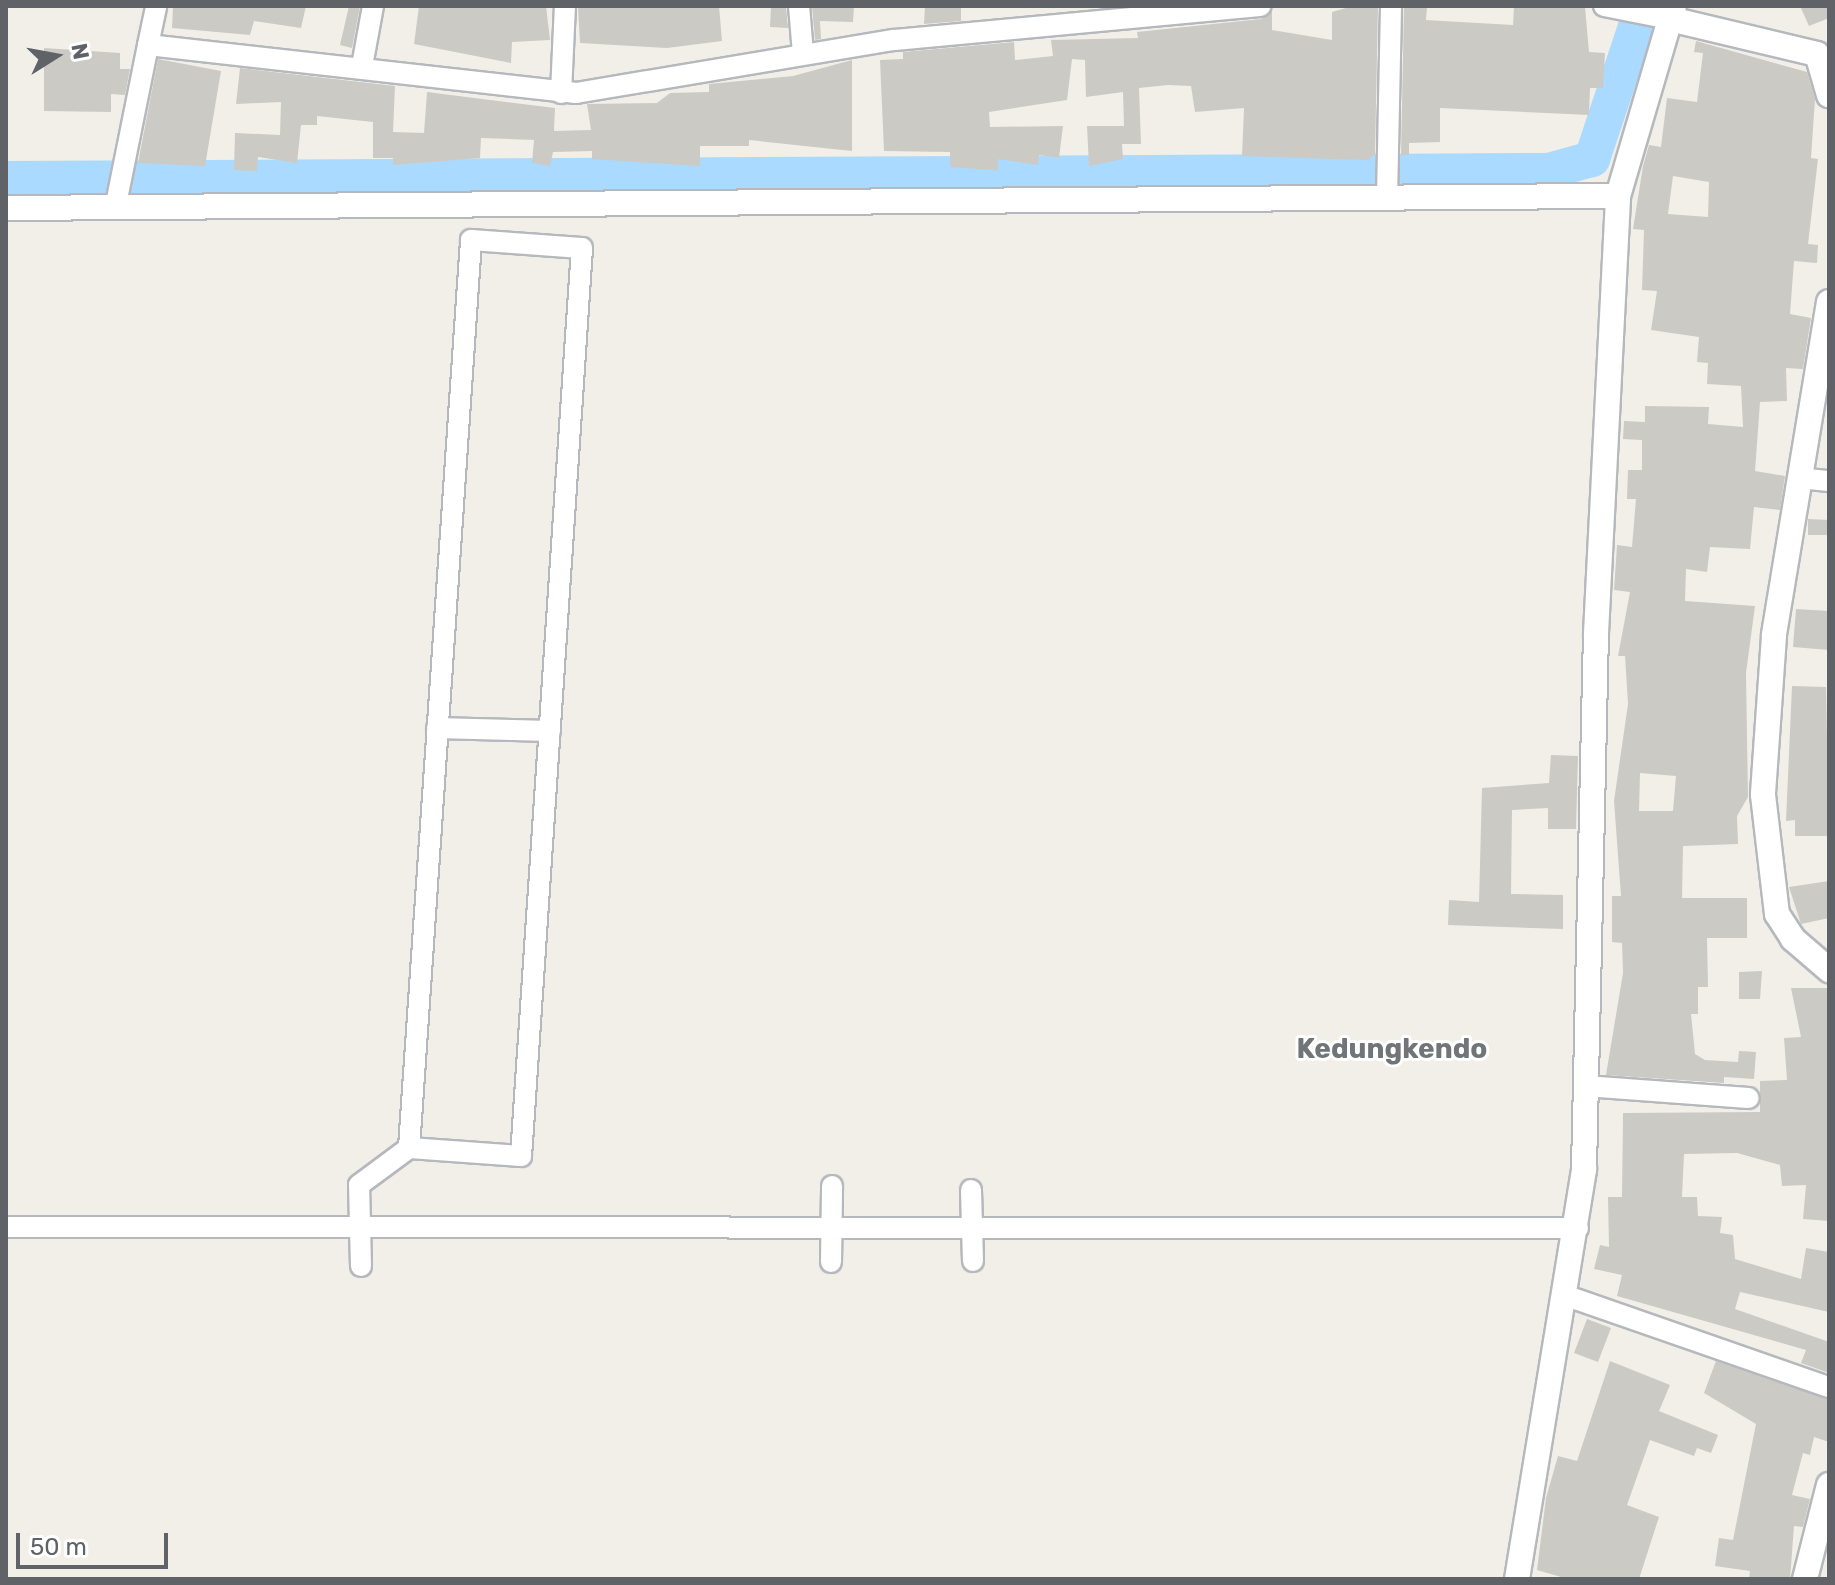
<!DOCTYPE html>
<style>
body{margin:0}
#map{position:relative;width:1835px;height:1585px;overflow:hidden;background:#f1efe8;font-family:Rubik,sans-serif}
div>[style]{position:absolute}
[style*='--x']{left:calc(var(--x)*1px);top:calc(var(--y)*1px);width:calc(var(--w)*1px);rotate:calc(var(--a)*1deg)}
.river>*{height:36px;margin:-18px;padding:0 18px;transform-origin:18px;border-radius:18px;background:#aadaff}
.building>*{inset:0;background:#cccac5}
.roads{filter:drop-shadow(2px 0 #b5b8bc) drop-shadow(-2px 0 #b5b8bc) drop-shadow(0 2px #b5b8bc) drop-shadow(0 -2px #b5b8bc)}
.minor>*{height:20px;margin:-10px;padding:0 10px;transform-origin:10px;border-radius:10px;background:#fff}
.tertiary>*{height:24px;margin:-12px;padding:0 12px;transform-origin:12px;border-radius:12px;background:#fff}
span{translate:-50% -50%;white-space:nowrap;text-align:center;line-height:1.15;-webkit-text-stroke:6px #fff;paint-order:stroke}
.quarter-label{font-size:28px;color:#70757a;font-weight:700}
.frame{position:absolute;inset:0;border:8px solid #5f6368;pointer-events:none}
.north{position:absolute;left:16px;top:16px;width:80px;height:80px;-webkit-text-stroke:6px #fff;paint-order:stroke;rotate:79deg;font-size:22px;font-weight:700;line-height:32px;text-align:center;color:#5f6368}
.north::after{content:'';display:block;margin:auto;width:28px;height:36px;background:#5f6368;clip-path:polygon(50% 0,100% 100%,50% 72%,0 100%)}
.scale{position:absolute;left:16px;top:1533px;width:152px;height:36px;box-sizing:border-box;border:4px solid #5f6368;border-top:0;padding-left:10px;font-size:24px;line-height:28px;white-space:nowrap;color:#5f6368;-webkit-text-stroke:6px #fff;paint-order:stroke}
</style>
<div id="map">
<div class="river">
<i style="--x:6;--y:179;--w:1542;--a:-0.3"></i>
<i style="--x:1548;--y:171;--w:46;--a:-15.3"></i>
<i style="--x:1592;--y:159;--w:161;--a:-71.6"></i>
</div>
<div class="building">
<i style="clip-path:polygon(173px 6px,306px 6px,301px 28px,254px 21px,250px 35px,172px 28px)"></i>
<i style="clip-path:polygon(349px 6px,360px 6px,352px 48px,340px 45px)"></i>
<i style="clip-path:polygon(419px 6px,546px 6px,550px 40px,512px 42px,511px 63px,414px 44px)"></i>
<i style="clip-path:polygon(578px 6px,719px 6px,722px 41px,667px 48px,580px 43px)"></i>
<i style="clip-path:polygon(771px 6px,786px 6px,788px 28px,770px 27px)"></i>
<i style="clip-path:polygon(812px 6px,854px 6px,853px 22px,820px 21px,821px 39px,815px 40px)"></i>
<i style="clip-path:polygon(925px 6px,961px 6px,961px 21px,924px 24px)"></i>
<i style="clip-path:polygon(1353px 6px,1378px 6px,1375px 154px,1368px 160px,1242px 156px,1244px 108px,1195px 112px,1191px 86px,1168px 85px,1139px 88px,1141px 144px,1122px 144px,1123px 159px,1089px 166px,1087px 126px,1124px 126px,1123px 92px,1086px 97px,1085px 60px,1072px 59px,1067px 100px,989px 112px,990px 127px,1063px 126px,1059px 158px,1039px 155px,1038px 165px,998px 159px,998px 170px,976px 169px,950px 167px,950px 152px,884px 151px,880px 60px,903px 59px,903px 52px,1014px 42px,1015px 60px,1053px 56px,1051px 40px,1138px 38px,1137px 32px,1261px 19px,1272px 10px,1272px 30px,1332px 40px,1332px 12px)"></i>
<i style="clip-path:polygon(1404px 6px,1427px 7px,1426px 20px,1513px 25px,1514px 6px,1585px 7px,1589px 52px,1605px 53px,1603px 88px,1590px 88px,1589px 115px,1440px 108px,1440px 142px,1409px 143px,1409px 155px,1401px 155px)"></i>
<i style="clip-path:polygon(1800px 6px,1829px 6px,1829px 18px,1809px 26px)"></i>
<i style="clip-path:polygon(evenodd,1696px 41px,1807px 72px,1815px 99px,1811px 158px,1818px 159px,1808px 244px,1818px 245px,1817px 263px,1794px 261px,1790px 314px,1811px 318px,1803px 369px,1786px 368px,1787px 401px,1760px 402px,1755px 471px,1785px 476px,1780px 510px,1754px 507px,1750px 549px,1710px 547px,1707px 572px,1686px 569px,1685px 601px,1755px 606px,1746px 673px,1748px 797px,1737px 816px,1738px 844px,1683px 846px,1682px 898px,1747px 898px,1747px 938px,1707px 938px,1708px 987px,1698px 987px,1698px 1014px,1691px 1014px,1695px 1054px,1705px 1060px,1738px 1062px,1739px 1051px,1756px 1052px,1754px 1079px,1724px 1077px,1724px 1083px,1606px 1075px,1623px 973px,1622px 943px,1612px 942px,1612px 896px,1621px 896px,1614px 801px,1628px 704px,1625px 656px,1618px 656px,1630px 592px,1614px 590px,1616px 561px,1617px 545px,1632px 547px,1636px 499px,1627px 499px,1628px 470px,1642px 470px,1642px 440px,1623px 439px,1624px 421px,1645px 422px,1645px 406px,1709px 407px,1708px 424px,1743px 427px,1741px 386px,1707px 384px,1708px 363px,1697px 362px,1699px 337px,1651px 330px,1657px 291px,1642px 290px,1644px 230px,1633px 229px,1643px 166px,1649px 145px,1661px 147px,1667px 98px,1697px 102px,1703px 53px,1694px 52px,1696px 41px,1673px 176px,1709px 182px,1708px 217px,1668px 214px,1673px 176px,1696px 41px,1640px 773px,1676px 776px,1673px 811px,1639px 811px,1640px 773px)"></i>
<i style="clip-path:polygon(44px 48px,120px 53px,120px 69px,130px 69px,125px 95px,111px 94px,111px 112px,44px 111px)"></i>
<i style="clip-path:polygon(158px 59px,221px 71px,205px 166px,138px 163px)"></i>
<i style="clip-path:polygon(852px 60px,852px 151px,749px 140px,749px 146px,700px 146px,700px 166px,592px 159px,592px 151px,553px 152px,550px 166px,532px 163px,534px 140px,481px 138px,480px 158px,393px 165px,393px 158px,373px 158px,373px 122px,317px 116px,317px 125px,301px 125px,297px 163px,258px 157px,257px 171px,234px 170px,235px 133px,280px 135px,281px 102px,236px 104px,240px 68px,395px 86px,393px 132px,424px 133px,427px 92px,555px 108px,554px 131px,591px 130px,587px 104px,657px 103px,670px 93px,709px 92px,709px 84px,793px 76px)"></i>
<i style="clip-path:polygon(1808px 519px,1829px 520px,1829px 535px,1808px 535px)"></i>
<i style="clip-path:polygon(1796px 609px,1829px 611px,1829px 650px,1793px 647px)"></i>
<i style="clip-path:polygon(1792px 686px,1826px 687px,1829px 836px,1795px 836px,1795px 820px,1786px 821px)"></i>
<i style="clip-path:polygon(1551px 755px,1578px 756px,1576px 829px,1548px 829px,1548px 808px,1512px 810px,1511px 894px,1563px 895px,1563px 929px,1448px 925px,1449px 900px,1479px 902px,1482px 788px,1549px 783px)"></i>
<i style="clip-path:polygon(1829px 881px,1829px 918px,1801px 924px,1789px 887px)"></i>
<i style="clip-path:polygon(1762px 971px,1760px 999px,1739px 999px,1739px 972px)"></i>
<i style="clip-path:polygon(1791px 988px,1829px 988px,1829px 1221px,1803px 1219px,1806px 1185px,1782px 1186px,1780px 1165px,1737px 1153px,1684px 1154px,1682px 1197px,1697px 1197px,1698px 1216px,1722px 1217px,1720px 1233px,1733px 1235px,1735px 1259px,1801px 1279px,1806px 1248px,1829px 1252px,1829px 1312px,1740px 1292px,1735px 1309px,1829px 1342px,1829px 1373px,1801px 1363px,1806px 1350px,1617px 1296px,1622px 1275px,1594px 1269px,1600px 1245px,1609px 1247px,1608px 1197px,1622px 1197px,1623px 1113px,1760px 1112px,1760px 1081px,1787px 1080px,1784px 1038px,1801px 1037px)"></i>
<i style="clip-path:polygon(1587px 1319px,1611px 1328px,1598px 1362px,1574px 1353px)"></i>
<i style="clip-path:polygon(1610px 1361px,1670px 1385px,1659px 1411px,1718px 1435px,1711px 1453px,1697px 1448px,1694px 1456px,1650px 1440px,1627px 1505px,1659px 1517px,1639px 1579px,1568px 1579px,1537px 1570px,1546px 1498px,1558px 1456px,1577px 1461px)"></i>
<i style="clip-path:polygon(1716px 1361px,1829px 1400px,1829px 1442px,1814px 1437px,1810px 1455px,1803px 1453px,1792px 1495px,1810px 1499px,1803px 1527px,1794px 1526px,1790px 1579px,1749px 1579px,1750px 1571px,1715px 1566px,1719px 1538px,1733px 1540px,1756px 1424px,1704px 1393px)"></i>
</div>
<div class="roads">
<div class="minor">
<i style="--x:799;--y:6;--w:48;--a:85.2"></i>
<i style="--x:1604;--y:6;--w:67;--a:11.1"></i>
<i style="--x:148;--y:45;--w:40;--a:-78"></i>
<i style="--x:362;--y:66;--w:61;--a:-79.6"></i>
<i style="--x:561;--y:93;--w:87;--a:-87.4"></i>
<i style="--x:1387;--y:198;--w:192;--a:-88.8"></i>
<i style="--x:115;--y:209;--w:167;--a:-78.6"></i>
<i style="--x:148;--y:45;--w:431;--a:6.4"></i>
<i style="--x:576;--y:93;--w:322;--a:-9.5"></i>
<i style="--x:894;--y:40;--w:368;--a:-5.3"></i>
<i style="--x:471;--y:240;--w:111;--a:4.1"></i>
<i style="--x:582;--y:248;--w:910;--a:93.84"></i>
<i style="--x:521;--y:1156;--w:112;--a:-175.9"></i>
<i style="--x:409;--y:1148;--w:910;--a:-86.09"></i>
<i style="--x:1799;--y:478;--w:30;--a:6"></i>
<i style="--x:437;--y:728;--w:113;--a:1.5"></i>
<i style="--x:1585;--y:1086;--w:164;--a:4.2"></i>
<i style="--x:971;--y:1190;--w:71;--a:88.4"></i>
<i style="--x:6;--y:1227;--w:1572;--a:0.04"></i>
<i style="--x:831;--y:1262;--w:76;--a:-89.2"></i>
<i style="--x:361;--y:1266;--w:81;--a:-91.4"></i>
<i style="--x:359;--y:1185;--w:62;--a:-36.5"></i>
<i style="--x:1567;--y:1296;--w:277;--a:19.2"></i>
</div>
<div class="tertiary">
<i style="--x:1670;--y:19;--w:151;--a:13.4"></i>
<i style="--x:1817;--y:54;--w:43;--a:73.7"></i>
<i style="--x:6;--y:208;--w:1612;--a:-0.43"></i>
<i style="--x:1829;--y:302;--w:338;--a:99.4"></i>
<i style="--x:1774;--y:636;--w:159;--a:94"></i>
<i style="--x:1763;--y:795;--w:120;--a:83.3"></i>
<i style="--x:1777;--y:914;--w:30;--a:57"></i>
<i style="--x:1793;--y:939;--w:48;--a:40.7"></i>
<i style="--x:1517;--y:1579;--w:415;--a:-80.7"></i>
<i style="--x:1584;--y:1169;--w:536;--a:-88.72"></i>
<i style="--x:1596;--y:633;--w:438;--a:-87.1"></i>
<i style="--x:1618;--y:196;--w:198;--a:-73.6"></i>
<i style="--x:1805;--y:1579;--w:97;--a:-75.7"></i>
</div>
</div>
<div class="quarter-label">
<span style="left:1392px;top:1049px">Kedungkendo</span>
</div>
<div class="frame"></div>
<div class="north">N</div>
<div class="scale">50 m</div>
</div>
